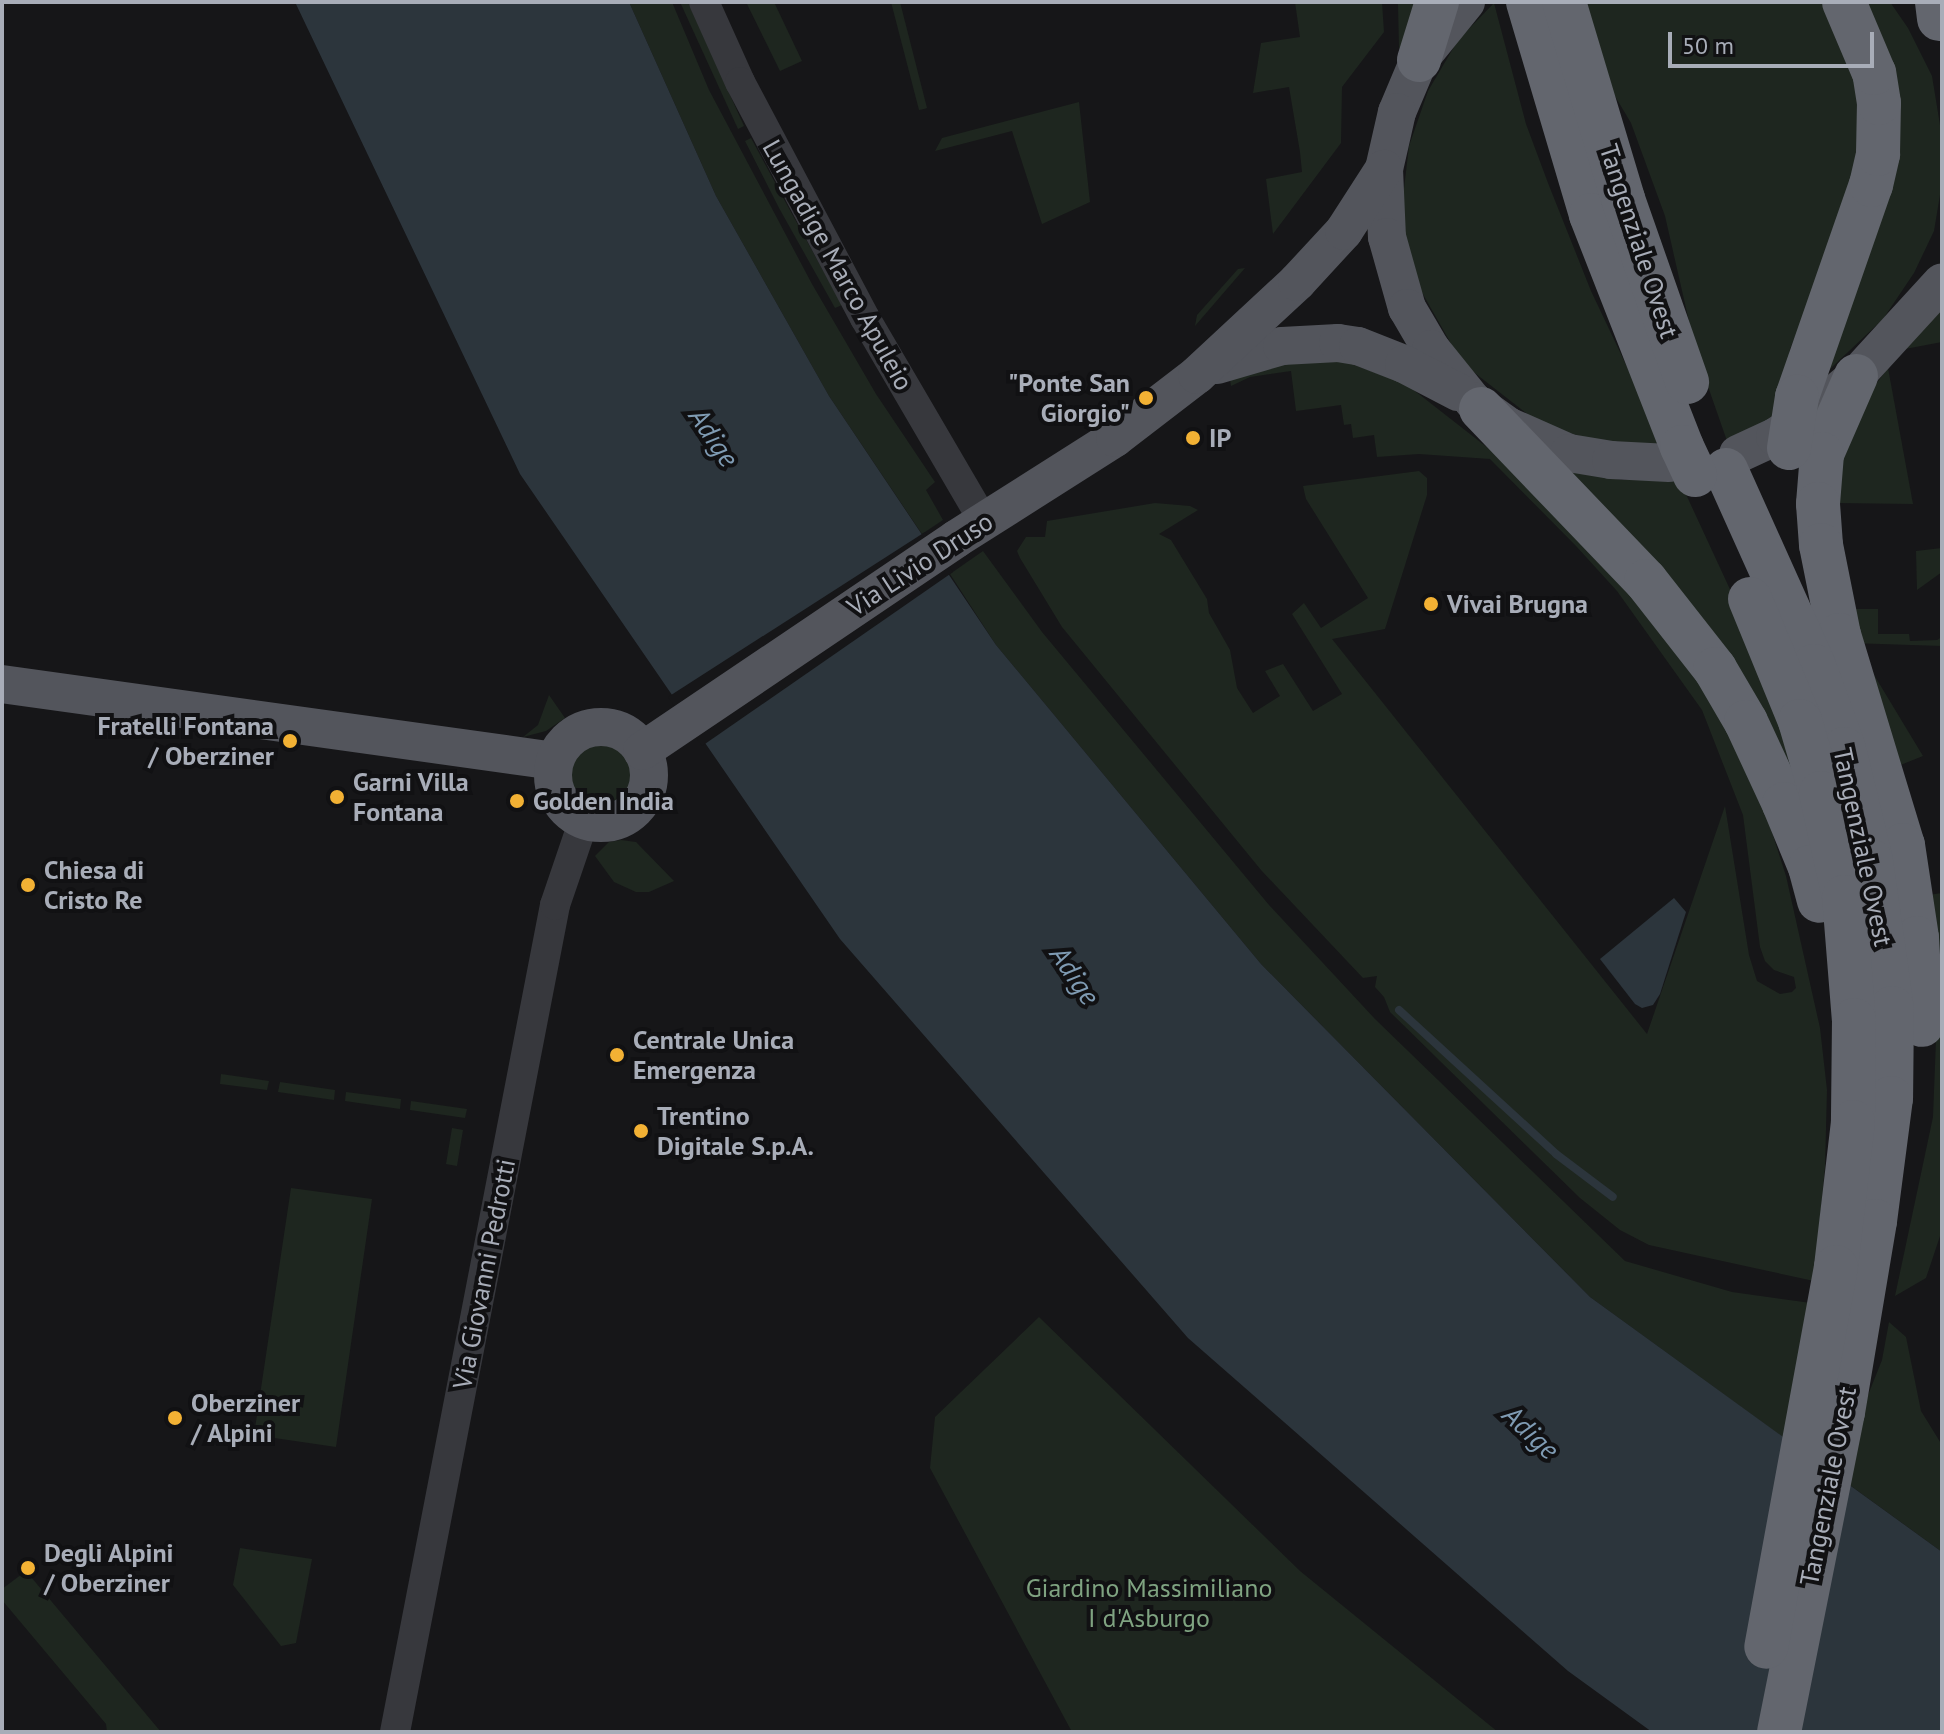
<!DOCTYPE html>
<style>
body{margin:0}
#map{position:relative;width:1944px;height:1734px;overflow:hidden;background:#161618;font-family:"PT Sans",sans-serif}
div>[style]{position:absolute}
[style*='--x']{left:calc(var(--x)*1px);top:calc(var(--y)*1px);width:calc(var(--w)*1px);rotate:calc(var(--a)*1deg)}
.green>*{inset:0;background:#1e261f}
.round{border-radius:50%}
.water>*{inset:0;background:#2c353c}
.pier>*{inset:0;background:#161618}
.stream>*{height:8px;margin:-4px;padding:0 4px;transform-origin:4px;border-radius:4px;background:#2c353c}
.minor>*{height:30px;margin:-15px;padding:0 15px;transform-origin:15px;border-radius:15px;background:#37383d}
.major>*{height:38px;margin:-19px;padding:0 19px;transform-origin:19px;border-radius:19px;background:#53555c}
.major>.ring{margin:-19px;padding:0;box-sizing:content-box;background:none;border:38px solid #53555c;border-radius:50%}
.highway>*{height:44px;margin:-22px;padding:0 22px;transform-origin:22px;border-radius:22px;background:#63666e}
.highway-bridge>*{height:44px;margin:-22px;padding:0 22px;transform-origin:22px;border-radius:22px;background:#63666e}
.dots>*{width:22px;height:22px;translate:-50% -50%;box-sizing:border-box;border:4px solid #111113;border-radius:50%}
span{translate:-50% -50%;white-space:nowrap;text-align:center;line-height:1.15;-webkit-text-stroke:8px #111113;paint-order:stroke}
.street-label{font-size:26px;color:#a8adb8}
.poi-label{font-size:26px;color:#a8adb8;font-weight:700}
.right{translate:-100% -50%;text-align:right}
.left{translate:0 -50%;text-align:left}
.park-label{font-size:26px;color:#7fa381}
.water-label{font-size:28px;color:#7f9bb3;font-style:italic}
.frame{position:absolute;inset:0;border:4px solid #a8adb8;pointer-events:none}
.scale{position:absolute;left:1668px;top:32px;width:206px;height:36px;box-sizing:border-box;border:4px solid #a8adb8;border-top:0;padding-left:10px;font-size:24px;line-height:28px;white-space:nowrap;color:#a8adb8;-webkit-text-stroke:6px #111113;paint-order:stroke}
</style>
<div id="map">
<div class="green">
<i style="clip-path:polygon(629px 2px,672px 2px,709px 90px,812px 284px,876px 394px,935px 482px,926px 490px,943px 520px,922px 534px,829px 396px,716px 196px)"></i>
<i style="clip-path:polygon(680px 2px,688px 2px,744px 126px,738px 129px)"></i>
<i style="clip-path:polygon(746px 2px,774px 2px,802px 61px,780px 71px)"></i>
<i style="clip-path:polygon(891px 2px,900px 2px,927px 108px,924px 109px,919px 110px)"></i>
<i style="clip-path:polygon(1295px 2px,1382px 2px,1384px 32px,1342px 87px,1341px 143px,1273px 234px,1266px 179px,1302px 172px,1300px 152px,1289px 87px,1253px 93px,1261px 43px,1300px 37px)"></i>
<i style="clip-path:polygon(1397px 2px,1423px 2px,1399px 49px,1398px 5px)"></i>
<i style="clip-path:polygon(1580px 2px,1827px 2px,1857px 77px,1861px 144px,1832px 246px,1790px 349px,1779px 410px,1759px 427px,1727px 441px,1696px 352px,1665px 216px,1631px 123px,1603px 76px)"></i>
<i style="clip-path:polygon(1858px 2px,1890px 2px,1908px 28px,1932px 76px,1940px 125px,1942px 183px,1934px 231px,1914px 273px,1883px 319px,1812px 386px,1874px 211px)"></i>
<i style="clip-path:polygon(1494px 3px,1526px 124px,1548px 183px,1591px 291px,1666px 449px,1603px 443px,1559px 430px,1530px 416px,1462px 363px,1420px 289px,1406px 251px,1403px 197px,1409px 146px,1428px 91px,1458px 40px)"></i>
<i style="clip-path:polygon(1079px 102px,1090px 202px,1042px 224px,1012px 131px,935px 151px,942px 138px)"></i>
<i style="clip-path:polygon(751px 138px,786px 203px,842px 305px,835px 308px,779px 208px,745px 141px)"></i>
<i style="clip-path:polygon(1245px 268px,1195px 326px,1197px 315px,1238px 269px)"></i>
<i style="clip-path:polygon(1942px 308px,1942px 342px,1905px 349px)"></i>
<i style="clip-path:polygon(1330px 356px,1406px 384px,1502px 459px,1679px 643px,1755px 779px,1786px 876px,1820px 1028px,1827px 1090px,1825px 1167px,1814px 1281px,1649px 1245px,1620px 1230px,1580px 1198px,1390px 1012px,1384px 997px,1375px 987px,1377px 976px,1363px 978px,1261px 870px,1062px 627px,1020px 558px,1017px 551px,1026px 537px,1045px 537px,1047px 521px,1155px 503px,1190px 506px,1198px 510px,1159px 534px,1171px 540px,1207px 599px,1209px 613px,1230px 650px,1237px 688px,1253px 713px,1280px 696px,1265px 671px,1283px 664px,1313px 711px,1342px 694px,1292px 614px,1304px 603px,1321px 628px,1368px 598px,1306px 499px,1303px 486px,1419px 471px,1427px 478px,1427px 495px,1385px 629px,1332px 639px,1647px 1034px,1725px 806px,1749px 955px,1757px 981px,1780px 994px,1792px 992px,1796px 988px,1794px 977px,1774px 970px,1765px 961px,1760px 947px,1743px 815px,1702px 710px,1617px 591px,1576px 546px,1490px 459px,1419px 454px,1377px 457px,1374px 435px,1353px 438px,1351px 424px,1344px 425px,1341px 405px,1296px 411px,1291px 371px,1250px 377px,1231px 386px,1229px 373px)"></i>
<i style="clip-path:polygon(1888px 368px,1913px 504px,1835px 503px,1844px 440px,1863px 401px)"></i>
<i style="clip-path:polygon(1559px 470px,1622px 480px,1678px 477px,1753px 639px,1808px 795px)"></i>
<i style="clip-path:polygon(1942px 548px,1942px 572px,1917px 590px,1916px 551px)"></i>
<i style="clip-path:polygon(983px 551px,1042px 632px,1269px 905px,1375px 1019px,1625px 1261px,1732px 1292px,1811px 1303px,1788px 1441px,1590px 1297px,1261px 964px,996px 645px,950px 574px)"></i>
<i style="clip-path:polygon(1852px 609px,1878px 609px,1878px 634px,1909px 634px,1910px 641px,1937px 640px,1942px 637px,1942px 646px,1850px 643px)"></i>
<i style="clip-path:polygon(1862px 655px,1923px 756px,1893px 768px)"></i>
<i style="clip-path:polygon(549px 695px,565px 718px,546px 731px,523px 737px,538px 725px)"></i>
<i class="round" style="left:570px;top:744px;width:62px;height:62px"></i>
<i style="clip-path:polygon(621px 840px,636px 842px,674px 881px,649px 892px,636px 892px,614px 882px,595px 856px,609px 842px)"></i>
<i style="clip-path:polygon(1942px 893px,1942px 966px,1937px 967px,1928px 895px)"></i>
<i style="clip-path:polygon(1938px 988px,1942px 988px,1942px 1230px,1926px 1278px,1895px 1296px,1933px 1117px)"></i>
<i style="clip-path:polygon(221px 1074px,269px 1081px,267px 1090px,220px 1084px)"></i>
<i style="clip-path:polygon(280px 1082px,335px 1090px,334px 1100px,278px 1092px)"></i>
<i style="clip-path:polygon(346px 1092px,401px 1099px,400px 1109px,345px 1101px)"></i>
<i style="clip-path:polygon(411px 1101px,467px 1109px,465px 1118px,410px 1110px)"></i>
<i style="clip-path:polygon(452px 1128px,463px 1130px,457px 1166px,446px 1164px)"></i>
<i style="clip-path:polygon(291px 1188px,372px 1199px,336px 1447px,254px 1435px)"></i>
<i style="clip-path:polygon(1039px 1317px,1300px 1571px,1498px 1732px,1072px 1732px,930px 1468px,935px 1417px)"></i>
<i style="clip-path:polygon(1889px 1322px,1906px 1337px,1921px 1411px,1942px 1445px,1942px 1552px,1847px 1483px,1860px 1415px,1882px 1360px)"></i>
<i style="clip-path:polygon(240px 1548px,312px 1559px,296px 1643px,281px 1646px,233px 1585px)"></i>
<i style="clip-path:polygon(26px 1571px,161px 1732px,107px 1732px,106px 1724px,2px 1600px,2px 1589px)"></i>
</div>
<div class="water">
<i style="clip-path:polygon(295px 2px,629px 2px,716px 196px,829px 396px,996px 645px,1261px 964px,1590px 1297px,1942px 1552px,1942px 1732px,1652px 1732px,1568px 1671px,1188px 1338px,840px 939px,520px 474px)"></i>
<i style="clip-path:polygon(1674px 898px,1686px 912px,1660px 994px,1653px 1005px,1642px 1008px,1635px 1004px,1600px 959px)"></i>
</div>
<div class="pier">
<i style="clip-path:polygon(925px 532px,953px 572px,702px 746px,668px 697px)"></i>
</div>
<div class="stream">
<i style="--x:1399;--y:1010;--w:213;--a:42.5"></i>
<i style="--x:1556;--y:1154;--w:71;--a:37"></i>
</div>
<div class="minor">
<i style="--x:704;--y:2;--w:88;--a:65.8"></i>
<i style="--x:740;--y:82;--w:267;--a:62.1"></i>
<i style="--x:865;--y:318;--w:236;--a:59.7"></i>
<i style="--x:395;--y:1732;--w:842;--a:-79.05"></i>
<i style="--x:555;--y:905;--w:90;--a:-71.2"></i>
</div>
<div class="major">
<i style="--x:1466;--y:2;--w:75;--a:129"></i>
<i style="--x:1419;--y:60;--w:56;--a:112.9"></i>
<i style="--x:1397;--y:112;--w:58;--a:102.8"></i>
<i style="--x:1384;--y:169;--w:68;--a:87.5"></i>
<i style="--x:1387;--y:237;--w:74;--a:74.3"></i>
<i style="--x:1407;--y:308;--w:48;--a:59.7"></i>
<i style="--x:1431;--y:349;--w:67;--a:51.1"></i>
<i style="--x:1473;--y:401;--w:43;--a:35.5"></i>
<i style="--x:1508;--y:426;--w:67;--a:23.9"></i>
<i style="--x:1569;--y:453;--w:43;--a:9.5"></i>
<i style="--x:1611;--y:460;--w:58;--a:3"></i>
<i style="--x:1217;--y:365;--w:68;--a:-16.3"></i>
<i style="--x:1282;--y:346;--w:56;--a:-3.1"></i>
<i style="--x:1338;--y:343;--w:20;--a:9"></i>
<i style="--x:1358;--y:346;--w:49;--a:21.4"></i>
<i style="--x:1404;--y:364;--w:61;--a:27.4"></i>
<i style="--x:1738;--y:454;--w:41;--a:-24.7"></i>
<i style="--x:1775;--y:437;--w:50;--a:-33.7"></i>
<i style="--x:1817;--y:409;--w:51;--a:-40.2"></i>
<i style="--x:1856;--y:376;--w:127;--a:-47.5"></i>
<i style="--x:2;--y:684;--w:558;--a:7.93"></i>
<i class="ring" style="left:553px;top:727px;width:58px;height:58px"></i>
<i style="--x:642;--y:751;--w:379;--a:-34"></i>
<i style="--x:956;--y:539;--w:188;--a:-32.4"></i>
<i style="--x:1115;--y:438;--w:103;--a:-37.5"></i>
<i style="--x:1197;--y:375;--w:137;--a:-42.9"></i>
<i style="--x:1297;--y:282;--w:69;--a:-47.3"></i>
<i style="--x:1344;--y:231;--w:74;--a:-57.2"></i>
</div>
<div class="highway">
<i style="--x:1528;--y:2;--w:222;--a:73.5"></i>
<i style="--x:1591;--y:215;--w:249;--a:68.6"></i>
<i style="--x:1564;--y:2;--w:206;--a:73.3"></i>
<i style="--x:1623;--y:199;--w:194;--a:70.7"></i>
<i style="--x:1937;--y:2;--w:17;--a:83"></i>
<i style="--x:1419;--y:60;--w:61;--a:-72.8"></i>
<i style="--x:1856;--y:376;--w:85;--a:113.6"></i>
<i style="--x:1822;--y:454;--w:50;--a:94.6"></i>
<i style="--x:1818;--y:504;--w:41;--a:85.8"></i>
<i style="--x:1821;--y:545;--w:92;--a:78.7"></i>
<i style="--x:1839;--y:635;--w:220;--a:73.1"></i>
<i style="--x:1903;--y:845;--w:94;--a:81.4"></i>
<i style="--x:1917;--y:938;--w:87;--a:86.7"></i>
<i style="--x:1797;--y:397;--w:225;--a:-70.8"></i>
<i style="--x:1871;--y:185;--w:32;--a:-77"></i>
<i style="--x:1878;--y:154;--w:51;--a:-88.9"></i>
<i style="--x:1879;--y:103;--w:30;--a:-99"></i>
<i style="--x:1874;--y:73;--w:77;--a:-112.9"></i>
<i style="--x:1481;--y:409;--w:238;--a:46.2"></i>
<i style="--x:1646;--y:581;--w:112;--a:51.9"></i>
<i style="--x:1715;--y:669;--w:61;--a:59.7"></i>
<i style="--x:1746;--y:722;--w:90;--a:65.1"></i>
<i style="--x:1784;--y:804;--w:68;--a:67.6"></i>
<i style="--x:1810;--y:867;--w:35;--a:75"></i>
<i style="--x:1726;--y:470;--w:215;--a:65.8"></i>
<i style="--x:1814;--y:666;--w:88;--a:70.1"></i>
<i style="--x:1844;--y:749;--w:115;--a:76.4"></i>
<i style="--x:1871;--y:861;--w:148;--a:81.9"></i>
<i style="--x:1892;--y:1008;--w:90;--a:90.6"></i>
<i style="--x:1891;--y:1098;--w:124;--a:97.4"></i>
<i style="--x:1875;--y:1221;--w:194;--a:99.5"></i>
<i style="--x:1843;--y:1412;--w:326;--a:101.3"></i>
<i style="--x:1750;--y:599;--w:132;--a:67.7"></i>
<i style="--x:1800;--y:721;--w:75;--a:73.7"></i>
<i style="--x:1821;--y:793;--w:107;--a:77.5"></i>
<i style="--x:1844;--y:897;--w:123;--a:85.4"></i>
<i style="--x:1854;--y:1020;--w:102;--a:90.6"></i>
<i style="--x:1853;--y:1122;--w:146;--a:96.7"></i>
<i style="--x:1836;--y:1267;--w:386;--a:100.4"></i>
</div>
<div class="highway-bridge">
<i style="--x:1682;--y:447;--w:31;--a:65"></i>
<i style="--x:1789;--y:448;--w:52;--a:-81.1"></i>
</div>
<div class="dots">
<i style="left:1146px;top:398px;background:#f2b134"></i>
<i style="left:1193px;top:438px;background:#f2b134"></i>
<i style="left:1431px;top:604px;background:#f2b134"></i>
<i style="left:290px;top:741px;background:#f2b134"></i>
<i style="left:337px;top:797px;background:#f2b134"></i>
<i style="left:517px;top:801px;background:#f2b134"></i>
<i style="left:28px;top:885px;background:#f2b134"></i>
<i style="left:617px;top:1055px;background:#f2b134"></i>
<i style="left:641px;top:1131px;background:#f2b134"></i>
<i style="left:175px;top:1418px;background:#f2b134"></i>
<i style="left:28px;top:1568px;background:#f2b134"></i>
</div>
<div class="street-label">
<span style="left:1639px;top:241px;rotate:72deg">Tangenziale Ovest</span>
<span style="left:838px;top:265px;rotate:61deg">Lungadige Marco Apuleio</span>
<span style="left:920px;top:564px;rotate:-33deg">Via Livio Druso</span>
<span style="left:1863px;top:847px;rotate:78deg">Tangenziale Ovest</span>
<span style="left:484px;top:1274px;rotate:-79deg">Via Giovanni Pedrotti</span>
<span style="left:1828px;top:1486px;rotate:-79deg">Tangenziale Ovest</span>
</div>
<div class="poi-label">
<span class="right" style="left:1130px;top:398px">"Ponte San<br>Giorgio"</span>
<span class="left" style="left:1209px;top:438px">IP</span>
<span class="left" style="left:1447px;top:604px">Vivai Brugna</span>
<span class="right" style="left:274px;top:741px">Fratelli Fontana<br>/ Oberziner</span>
<span class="left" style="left:353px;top:797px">Garni Villa<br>Fontana</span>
<span class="left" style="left:533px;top:801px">Golden India</span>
<span class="left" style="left:44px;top:885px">Chiesa di<br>Cristo Re</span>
<span class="left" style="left:633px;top:1055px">Centrale Unica<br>Emergenza</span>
<span class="left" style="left:657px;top:1131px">Trentino<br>Digitale S.p.A.</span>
<span class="left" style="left:191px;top:1418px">Oberziner<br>/ Alpini</span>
<span class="left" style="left:44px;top:1568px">Degli Alpini<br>/ Oberziner</span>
</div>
<div class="park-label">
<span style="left:1149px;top:1603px">Giardino Massimiliano<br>I d'Asburgo</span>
</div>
<div class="water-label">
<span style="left:714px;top:437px;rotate:56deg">Adige</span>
<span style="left:1075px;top:975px;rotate:56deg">Adige</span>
<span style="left:1531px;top:1432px;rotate:43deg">Adige</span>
</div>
<div class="frame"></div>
<div class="scale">50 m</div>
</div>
